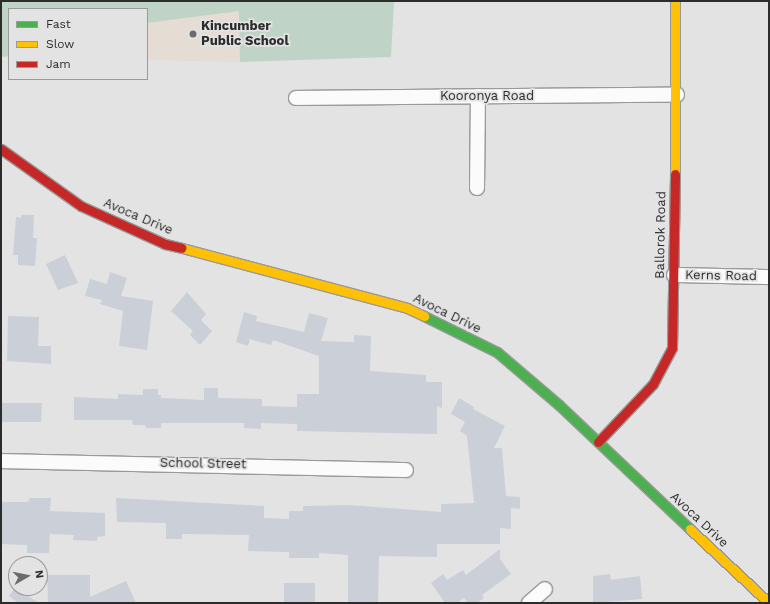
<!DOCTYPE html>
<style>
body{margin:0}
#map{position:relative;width:770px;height:604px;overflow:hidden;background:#e3e3e4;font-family:"Work Sans",sans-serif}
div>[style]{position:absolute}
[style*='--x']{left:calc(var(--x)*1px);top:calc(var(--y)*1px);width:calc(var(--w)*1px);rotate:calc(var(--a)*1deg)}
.education>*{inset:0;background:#e5dcd3}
.green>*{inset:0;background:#c0d3c7}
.building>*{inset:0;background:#cbcfd8}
.roads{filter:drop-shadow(1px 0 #999) drop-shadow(-1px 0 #999) drop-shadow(0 1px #999) drop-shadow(0 -1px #999)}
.street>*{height:14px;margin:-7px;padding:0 7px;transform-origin:7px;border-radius:7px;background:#fbfbfb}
.fast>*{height:9px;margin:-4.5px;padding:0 4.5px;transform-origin:4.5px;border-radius:4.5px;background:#4caf50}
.slow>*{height:9px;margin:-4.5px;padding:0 4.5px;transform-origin:4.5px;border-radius:4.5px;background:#ffc107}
.jam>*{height:9px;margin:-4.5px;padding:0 4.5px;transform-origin:4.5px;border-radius:4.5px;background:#c62828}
.dots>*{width:11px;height:11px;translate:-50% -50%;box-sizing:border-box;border:2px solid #e3e3e4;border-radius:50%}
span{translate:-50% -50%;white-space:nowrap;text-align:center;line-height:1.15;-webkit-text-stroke:3.5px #e3e3e4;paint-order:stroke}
.poi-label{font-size:13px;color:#2c2c2d;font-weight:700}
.left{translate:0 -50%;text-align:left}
.street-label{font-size:13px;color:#2c2c2d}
.frame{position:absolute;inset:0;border:2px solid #2c2c2d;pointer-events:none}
.legend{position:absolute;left:8px;top:8px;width:140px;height:72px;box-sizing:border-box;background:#e3e3e4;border:1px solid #9a9a9b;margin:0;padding:5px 7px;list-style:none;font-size:12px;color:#2c2c2d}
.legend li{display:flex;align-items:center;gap:8px;height:20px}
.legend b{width:20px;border:1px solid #9a9a9b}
.north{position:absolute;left:8px;top:556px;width:40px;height:40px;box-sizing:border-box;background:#e3e3e4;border:1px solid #9a9a9b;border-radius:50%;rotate:81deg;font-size:11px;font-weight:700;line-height:16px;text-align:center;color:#2c2c2d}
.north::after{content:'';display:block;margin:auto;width:14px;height:18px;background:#6c6c6d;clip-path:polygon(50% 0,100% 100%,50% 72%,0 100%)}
</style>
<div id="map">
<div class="education">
<i style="clip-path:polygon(1px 1px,239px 1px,240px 62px,147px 60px,147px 9px,9px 9px,9px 57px,1px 57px)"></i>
</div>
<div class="green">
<i style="clip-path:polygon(1px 1px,394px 1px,391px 57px,240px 62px,239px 11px,147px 23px,147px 9px,9px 9px,9px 56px,1px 57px)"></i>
</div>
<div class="building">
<i style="clip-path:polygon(21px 215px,34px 215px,33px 238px,37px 238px,35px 266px,18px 265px,18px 255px,13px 255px,16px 217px,21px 218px)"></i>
<i style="clip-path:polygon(65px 255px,78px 283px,58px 290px,46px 264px)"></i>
<i style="clip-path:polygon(110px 272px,127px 278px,121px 296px,153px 301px,147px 350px,119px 346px,123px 311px,100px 304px,102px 300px,85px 296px,90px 279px,107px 284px)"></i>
<i style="clip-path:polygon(187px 292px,206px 314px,201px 320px,212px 331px,200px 345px,190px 335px,193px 331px,171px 311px)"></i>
<i style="clip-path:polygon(244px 312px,257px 316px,256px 321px,304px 332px,309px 313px,328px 318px,321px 341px,354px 342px,354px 335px,371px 336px,370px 371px,426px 375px,426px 382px,442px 382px,442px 408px,437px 406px,437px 434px,297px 431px,297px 424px,261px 423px,261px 429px,244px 428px,244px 423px,161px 423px,161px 428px,146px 428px,145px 425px,133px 425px,132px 420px,74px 420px,74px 397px,118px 399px,118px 394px,143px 395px,143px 389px,158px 389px,158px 395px,161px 395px,161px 398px,204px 400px,204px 388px,218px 388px,218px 398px,262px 399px,262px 406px,297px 407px,297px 394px,319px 394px,319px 356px,273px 340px,271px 345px,250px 339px,248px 346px,236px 342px)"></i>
<i style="clip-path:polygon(8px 316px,39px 317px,38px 346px,51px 346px,51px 364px,7px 361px)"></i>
<i style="clip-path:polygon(459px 398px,474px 407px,473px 409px,505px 426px,494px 448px,502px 448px,506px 496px,520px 497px,520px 509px,511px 508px,511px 529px,500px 528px,500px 544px,437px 544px,437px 557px,379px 556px,378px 603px,348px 603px,348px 555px,319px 553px,319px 558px,289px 558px,289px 552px,248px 551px,249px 535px,182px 534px,182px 539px,166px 539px,166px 523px,117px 522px,116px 498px,264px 506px,264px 518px,289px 519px,289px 511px,303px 511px,303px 506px,349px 505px,441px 512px,441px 504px,474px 503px,467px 436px,460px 431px,465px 422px,451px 414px)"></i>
<i style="clip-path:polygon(1px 403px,42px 403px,41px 422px,1px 422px)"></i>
<i style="clip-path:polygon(30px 498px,51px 498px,50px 511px,105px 513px,105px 536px,97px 537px,97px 541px,73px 540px,74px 535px,50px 534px,49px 553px,27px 553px,27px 545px,1px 544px,1px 502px,28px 502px)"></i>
<i style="clip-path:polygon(500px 549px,500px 559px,511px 574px,482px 595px,484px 598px,477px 603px,468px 603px,464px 598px,457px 603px,445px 603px,431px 583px,443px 574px,447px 580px,463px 570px,466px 575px)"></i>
<i style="clip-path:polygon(610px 574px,611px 580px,640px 576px,642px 599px,593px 603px,593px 576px)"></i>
<i style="clip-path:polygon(47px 575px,90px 575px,90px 597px,126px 581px,136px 603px,48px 602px)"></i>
<i style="clip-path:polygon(284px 583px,315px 583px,315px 603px,284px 603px)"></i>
<i style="clip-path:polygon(16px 586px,16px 588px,39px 603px,18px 603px,9px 596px)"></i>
</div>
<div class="roads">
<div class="street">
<i style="--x:296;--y:98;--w:381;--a:-0.5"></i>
<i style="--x:477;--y:188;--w:92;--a:-89.4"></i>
<i style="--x:674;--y:275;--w:95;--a:1.2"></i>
<i style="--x:1;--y:461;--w:405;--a:1.3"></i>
<i style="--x:529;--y:603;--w:21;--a:-41"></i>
</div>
<div class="fast">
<i style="--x:424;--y:316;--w:81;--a:26.3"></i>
<i style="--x:497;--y:352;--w:82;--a:40.5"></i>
<i style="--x:559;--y:405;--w:180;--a:43.4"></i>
</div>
<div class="slow">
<i style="--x:675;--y:1;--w:173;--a:90"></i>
<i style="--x:182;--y:248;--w:233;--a:14.9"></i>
<i style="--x:407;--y:308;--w:19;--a:25"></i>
<i style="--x:690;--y:529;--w:108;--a:43.1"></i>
</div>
<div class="jam">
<i style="--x:1;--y:149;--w:98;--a:35.5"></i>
<i style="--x:81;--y:206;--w:92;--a:24.3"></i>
<i style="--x:165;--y:244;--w:17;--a:13"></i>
<i style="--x:598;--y:442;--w:80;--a:-46.5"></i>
<i style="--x:653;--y:384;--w:41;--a:-62.2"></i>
<i style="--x:672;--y:348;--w:174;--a:-89"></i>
</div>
</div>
<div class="dots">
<i style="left:193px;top:34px;background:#6c6c6d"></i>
</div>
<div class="poi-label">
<span class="left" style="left:201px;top:34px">Kincumber<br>Public School</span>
</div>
<div class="street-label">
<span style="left:487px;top:96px">Kooronya Road</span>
<span style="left:138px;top:217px;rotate:23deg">Avoca Drive</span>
<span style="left:661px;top:235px;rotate:-89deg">Ballorok Road</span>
<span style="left:721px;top:276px;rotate:1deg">Kerns Road</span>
<span style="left:447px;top:314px;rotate:26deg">Avoca Drive</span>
<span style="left:203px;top:464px;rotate:1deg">School Street</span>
<span style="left:699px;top:520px;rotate:43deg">Avoca Drive</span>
</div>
<div class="frame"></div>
<ul class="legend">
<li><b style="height:5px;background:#4caf50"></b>Fast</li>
<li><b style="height:5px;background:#ffc107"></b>Slow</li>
<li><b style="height:5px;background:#c62828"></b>Jam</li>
</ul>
<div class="north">N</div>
</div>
